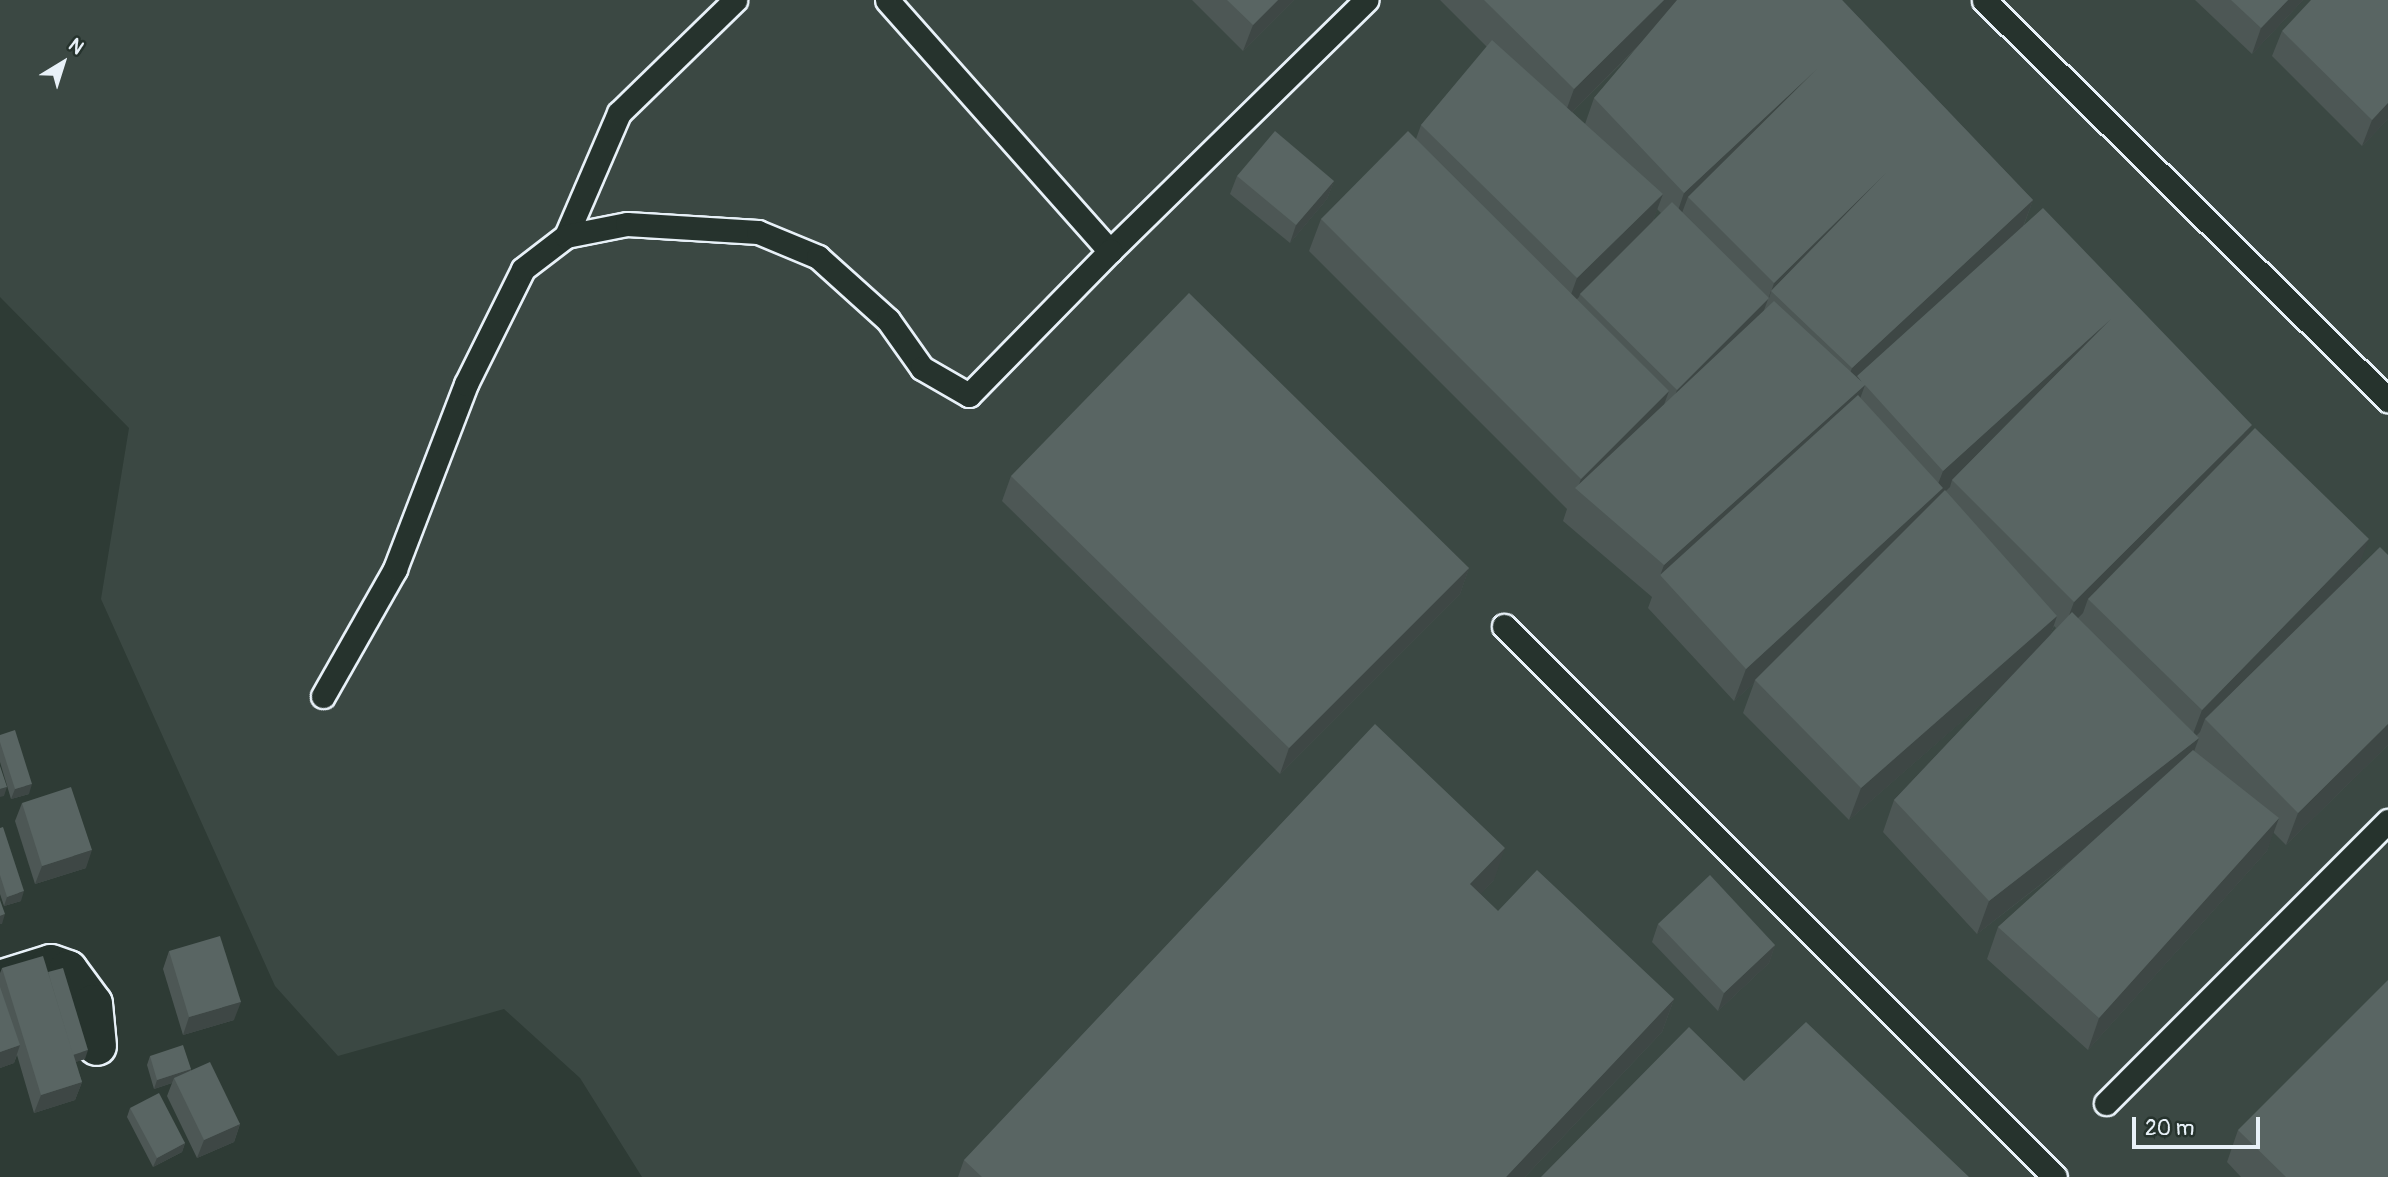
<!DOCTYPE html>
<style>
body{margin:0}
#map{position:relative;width:2388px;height:1177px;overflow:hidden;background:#2e3b35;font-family:Pangolin,sans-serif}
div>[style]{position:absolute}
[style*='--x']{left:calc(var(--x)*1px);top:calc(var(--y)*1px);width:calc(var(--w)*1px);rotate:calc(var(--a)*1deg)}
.built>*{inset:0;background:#3b4843}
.roads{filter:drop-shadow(2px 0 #e8f1f8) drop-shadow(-2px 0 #e8f1f8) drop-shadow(0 2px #e8f1f8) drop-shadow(0 -2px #e8f1f8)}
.service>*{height:23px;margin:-11.5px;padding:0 11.5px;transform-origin:11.5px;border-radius:11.5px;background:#26332d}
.minor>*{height:38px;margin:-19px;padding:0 19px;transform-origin:19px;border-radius:19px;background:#26332d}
.wall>*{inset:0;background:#4d5755}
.shaded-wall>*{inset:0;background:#3e4745}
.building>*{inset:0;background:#596563}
span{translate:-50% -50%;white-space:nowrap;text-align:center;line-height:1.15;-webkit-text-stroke:6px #26332d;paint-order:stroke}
.north{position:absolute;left:28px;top:28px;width:70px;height:70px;-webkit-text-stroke:5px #26332d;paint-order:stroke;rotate:38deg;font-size:19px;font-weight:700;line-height:28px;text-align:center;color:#e8f1f8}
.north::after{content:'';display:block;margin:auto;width:24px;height:32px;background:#e8f1f8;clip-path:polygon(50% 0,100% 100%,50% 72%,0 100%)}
.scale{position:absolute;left:2132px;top:1117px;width:128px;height:32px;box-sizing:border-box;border:4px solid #e8f1f8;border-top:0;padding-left:9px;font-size:21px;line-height:24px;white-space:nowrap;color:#e8f1f8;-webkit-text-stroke:5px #26332d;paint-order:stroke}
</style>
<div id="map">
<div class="built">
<i style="clip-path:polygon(0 0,2388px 0,2388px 1177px,642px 1177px,580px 1078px,504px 1009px,338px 1056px,275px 986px,101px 599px,129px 428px,0 297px)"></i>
</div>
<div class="roads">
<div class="service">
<i style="--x:887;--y:0;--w:336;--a:48.4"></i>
<i style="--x:1110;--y:251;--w:359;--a:-44.4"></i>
<i style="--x:1984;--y:0;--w:569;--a:44.71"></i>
<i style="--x:566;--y:236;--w:134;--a:-66.7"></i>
<i style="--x:619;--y:113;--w:162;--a:-44.2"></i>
<i style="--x:1504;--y:626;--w:779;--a:45"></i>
<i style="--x:323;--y:696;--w:146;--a:-60.4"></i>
<i style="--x:395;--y:569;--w:198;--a:-69"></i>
<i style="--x:466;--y:384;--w:128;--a:-63.6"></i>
<i style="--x:523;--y:269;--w:54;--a:-37.5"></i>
<i style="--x:566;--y:236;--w:62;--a:-11.1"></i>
<i style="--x:627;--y:224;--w:131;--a:3.5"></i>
<i style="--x:758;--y:232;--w:65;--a:22.6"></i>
<i style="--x:818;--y:257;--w:94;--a:42"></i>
<i style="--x:888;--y:320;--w:59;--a:54.7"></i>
<i style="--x:922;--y:368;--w:54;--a:29.9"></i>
<i style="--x:969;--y:395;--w:202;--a:-45.6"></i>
<i style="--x:2106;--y:1103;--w:399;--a:-45"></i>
</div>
<div class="minor">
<i style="--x:0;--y:980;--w:53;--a:-17.4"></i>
<i style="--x:51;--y:964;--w:18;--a:19"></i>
<i style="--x:68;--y:970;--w:42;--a:53.7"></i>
<i style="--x:93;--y:1004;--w:42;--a:84.6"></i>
</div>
</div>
<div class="wall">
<i style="clip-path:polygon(1192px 0,1294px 0,1243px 51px)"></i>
<i style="clip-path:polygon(evenodd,1440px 0,1842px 0,2033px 200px,2024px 225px,2247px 436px,2359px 568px,2388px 745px,2286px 845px,2273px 832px,2267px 851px,2088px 1050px,1987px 959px,1998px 927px,2074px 859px,1977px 934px,1883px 832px,1894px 800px,2001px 687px,1849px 820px,1743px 713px,1754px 683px,1734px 701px,1648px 608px,1652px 597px,1563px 521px,1567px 509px,1309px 251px,1321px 219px,1416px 139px,1421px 125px,1487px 47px,1440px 0,1637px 48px,1594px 98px,1585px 124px,1572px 112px,1637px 48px,1440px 0,1657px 209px,1661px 213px,1653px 221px,1657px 209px,1440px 0,2054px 626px,2056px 628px,2050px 635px,2054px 626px)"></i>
<i style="clip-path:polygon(2195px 0,2303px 0,2252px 54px)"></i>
<i style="clip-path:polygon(2282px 31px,2388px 119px,2362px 146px,2272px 56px)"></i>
<i style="clip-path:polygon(1237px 176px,1334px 181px,1327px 199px,1290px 243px,1230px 194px)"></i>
<i style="clip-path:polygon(1011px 476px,1469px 568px,1460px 594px,1280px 774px,1002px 501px)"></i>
<i style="clip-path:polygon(0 735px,29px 794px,11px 799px,0 762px)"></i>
<i style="clip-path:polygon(22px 803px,86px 868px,35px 884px,15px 821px)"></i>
<i style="clip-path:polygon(0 828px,21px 901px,4px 906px,0 894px)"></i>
<i style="clip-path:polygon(1494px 880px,1480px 894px,1498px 911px,1674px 999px,1662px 1032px,1525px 1177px,958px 1177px,964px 1160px)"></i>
<i style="clip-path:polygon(1658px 924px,1775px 945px,1769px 963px,1718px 1011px,1652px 942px)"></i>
<i style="clip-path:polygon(169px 951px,234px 1020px,183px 1035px,163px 969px)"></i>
<i style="clip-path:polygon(2px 968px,48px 972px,85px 1059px,75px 1062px,82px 1082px,75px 1100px,34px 1113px,17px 1055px,14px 1063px,0 1068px,0 973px)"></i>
<i style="clip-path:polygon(150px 1056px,191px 1069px,191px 1071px,240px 1124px,234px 1142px,197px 1158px,167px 1096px,172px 1083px,154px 1089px,147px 1065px)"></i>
<i style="clip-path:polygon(130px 1108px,185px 1143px,182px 1152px,153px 1167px,127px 1117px)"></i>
<i style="clip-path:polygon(2238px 1130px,2388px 1177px,2241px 1177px,2227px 1162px)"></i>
</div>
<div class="shaded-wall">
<i style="clip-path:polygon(1278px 0,1294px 0,1243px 51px,1253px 25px)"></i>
<i style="clip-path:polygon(1664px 0,1684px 0,1562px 122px,1574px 89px)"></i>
<i style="clip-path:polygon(2288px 0,2303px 0,2252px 54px,2261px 28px)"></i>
<i style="clip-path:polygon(1817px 69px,1688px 197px,1680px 218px,1673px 225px,1684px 193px)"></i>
<i style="clip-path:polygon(2388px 103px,2388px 119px,2362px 146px,2372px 120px)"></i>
<i style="clip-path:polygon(1886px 173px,1771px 291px,1759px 324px,1668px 416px,1677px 390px,1769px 298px,1774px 283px)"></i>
<i style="clip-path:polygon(1334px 181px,1327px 199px,1290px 243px,1296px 225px)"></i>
<i style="clip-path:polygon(1663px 194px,1651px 226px,1580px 294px,1579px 297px,1565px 311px,1577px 278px)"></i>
<i style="clip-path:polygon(2033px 200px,2021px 232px,1840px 400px,1852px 368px)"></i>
<i style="clip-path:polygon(2111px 319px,1952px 480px,1950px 487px,1755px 680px,1754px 683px,1734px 701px,1746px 669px,1933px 497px,1943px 471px)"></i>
<i style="clip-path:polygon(1865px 385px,1853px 418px,1660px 576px,1664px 565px)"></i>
<i style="clip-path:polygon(1669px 391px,1657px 424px,1577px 490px,1581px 479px)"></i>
<i style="clip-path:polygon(2252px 425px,2240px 457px,2088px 599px,2083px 613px,2062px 634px,2074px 602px)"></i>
<i style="clip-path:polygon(2369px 539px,2357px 571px,2205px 719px,2200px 732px,2190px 742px,2202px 710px)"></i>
<i style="clip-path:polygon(1469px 568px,1460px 594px,1280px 774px,1289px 748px)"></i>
<i style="clip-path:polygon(2057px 616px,2046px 648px,1849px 820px,1861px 788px)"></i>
<i style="clip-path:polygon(2388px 724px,2388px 745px,2286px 845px,2298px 813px)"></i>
<i style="clip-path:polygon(2199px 738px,2187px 770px,1977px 934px,1989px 901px)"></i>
<i style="clip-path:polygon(32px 784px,29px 794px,11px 799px,15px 789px)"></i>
<i style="clip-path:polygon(7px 787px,4px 796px,0 797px,0 789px)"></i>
<i style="clip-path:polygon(2279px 818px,2267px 851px,2088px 1050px,2099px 1018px)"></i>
<i style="clip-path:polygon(1505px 848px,1494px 880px,1459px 917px,1470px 884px)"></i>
<i style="clip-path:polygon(92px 850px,86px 868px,35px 884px,42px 866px)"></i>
<i style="clip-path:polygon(24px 891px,21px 901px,4px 906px,7px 897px)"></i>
<i style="clip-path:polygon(5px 914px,2px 924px,0 924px,0 916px)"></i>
<i style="clip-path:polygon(1775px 945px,1769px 963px,1718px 1011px,1724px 993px)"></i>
<i style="clip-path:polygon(1674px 999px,1662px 1032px,1525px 1177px,1506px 1177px)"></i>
<i style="clip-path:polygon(241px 1002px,234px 1020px,183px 1035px,189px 1017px)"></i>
<i style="clip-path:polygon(20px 1045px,14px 1063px,0 1068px,0 1052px)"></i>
<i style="clip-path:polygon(88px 1050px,85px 1059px,67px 1065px,71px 1055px)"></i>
<i style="clip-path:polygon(191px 1069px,188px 1078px,174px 1078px,172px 1083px,154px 1089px,157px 1080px)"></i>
<i style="clip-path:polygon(82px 1082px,75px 1100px,34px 1113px,41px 1095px)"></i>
<i style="clip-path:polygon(240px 1124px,234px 1142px,197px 1158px,204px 1140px)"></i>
<i style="clip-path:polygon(185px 1143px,182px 1152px,153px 1167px,157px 1158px)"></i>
</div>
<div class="building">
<i style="clip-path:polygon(1227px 0,1278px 0,1253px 25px)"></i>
<i style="clip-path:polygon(1484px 0,1664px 0,1574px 89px)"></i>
<i style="clip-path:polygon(1677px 0,1842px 0,2033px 200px,1852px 368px,1771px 291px,1886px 173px,1774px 283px,1688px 197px,1817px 69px,1684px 193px,1594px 98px)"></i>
<i style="clip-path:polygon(2231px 0,2288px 0,2261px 28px)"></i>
<i style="clip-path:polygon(2311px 0,2388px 0,2388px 103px,2372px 120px,2282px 31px)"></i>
<i style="clip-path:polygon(1492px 40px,1663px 194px,1577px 278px,1421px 125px)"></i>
<i style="clip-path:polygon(1275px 131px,1334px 181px,1296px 225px,1237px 176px)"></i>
<i style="clip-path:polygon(1408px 131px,1669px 391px,1581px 479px,1321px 219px)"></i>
<i style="clip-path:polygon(1672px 202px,1769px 298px,1677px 390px,1580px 294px)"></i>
<i style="clip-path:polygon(2043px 208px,2252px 425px,2074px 602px,1952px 480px,2111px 319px,1943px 471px,1865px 385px,1664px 565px,1575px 488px,1774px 301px,1862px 382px,1857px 376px)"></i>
<i style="clip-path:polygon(1189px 293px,1469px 568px,1289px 748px,1011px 476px)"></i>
<i style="clip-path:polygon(1858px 395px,1943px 488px,1746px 669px,1660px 575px)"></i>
<i style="clip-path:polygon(2255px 428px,2369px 539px,2202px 710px,2088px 599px)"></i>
<i style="clip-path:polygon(1945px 490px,2057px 616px,1861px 788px,1755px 680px)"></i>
<i style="clip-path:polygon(2380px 547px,2388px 555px,2388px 724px,2298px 813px,2205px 719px)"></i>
<i style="clip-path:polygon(2072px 612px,2199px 738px,1989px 901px,1894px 800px)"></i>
<i style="clip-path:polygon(1375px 724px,1505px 848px,1470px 884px,1498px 911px,1537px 870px,1674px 999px,1506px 1177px,982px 1177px,964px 1160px)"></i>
<i style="clip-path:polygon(15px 730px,32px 784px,15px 789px,0 742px,0 735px)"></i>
<i style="clip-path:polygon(2193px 750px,2279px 818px,2099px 1018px,1998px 927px)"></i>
<i style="clip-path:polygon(0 766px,7px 787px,0 789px)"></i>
<i style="clip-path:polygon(71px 787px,92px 850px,42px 866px,22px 803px)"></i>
<i style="clip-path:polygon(3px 827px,24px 891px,7px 897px,0 875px,0 828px)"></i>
<i style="clip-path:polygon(1710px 875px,1775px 945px,1724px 993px,1658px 924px)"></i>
<i style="clip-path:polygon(0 900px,5px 914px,0 916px)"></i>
<i style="clip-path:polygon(220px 936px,241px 1002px,189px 1017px,169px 951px)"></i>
<i style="clip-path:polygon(43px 956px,82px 1082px,41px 1095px,2px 968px)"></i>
<i style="clip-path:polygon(63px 968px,88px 1050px,73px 1055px,48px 972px)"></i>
<i style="clip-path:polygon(2388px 980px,2388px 1177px,2286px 1177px,2238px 1130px)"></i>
<i style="clip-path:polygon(0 987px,20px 1045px,0 1052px)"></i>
<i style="clip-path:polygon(1806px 1022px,1969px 1177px,1541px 1177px,1689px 1027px,1744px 1081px)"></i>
<i style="clip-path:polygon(183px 1045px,191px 1069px,157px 1080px,150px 1056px)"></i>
<i style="clip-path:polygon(210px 1062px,240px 1124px,204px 1140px,174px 1078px)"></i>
<i style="clip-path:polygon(159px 1093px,185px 1143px,157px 1158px,130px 1108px)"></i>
</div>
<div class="north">N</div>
<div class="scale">20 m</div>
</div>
